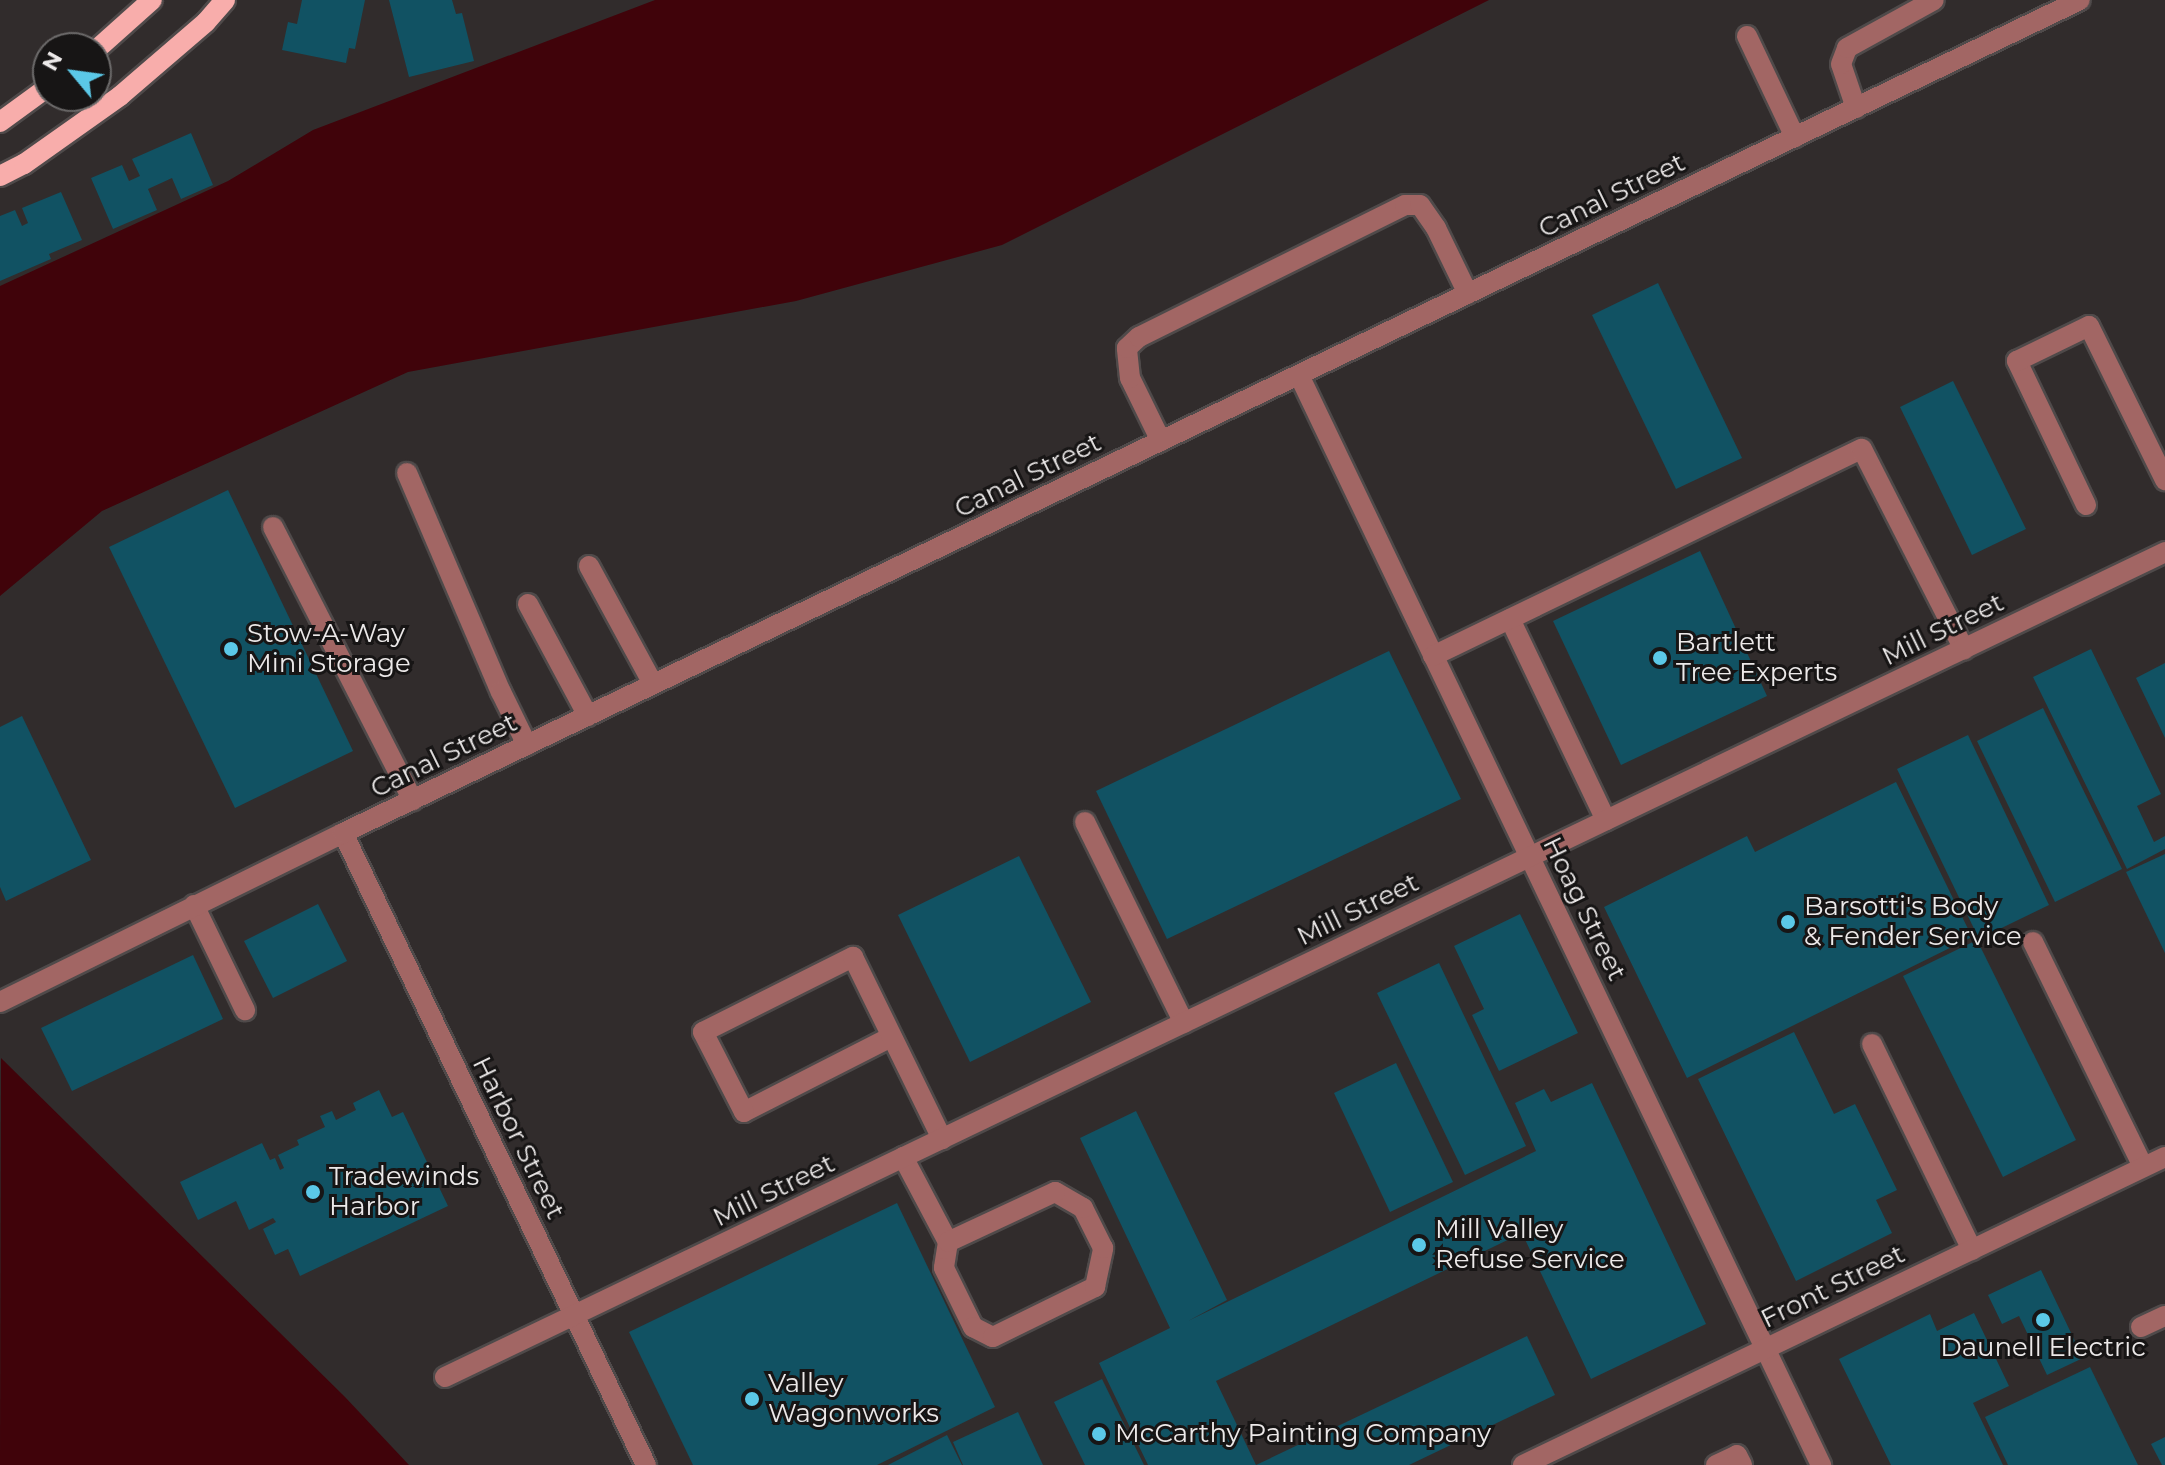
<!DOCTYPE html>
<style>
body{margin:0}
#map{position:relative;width:2165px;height:1465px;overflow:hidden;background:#312c2c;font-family:Montserrat,sans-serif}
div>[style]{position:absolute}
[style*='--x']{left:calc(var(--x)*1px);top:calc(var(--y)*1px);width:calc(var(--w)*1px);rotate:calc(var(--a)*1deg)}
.water>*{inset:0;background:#40030a}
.building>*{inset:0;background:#115263}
.roads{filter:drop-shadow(2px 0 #4f4a4a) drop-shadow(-2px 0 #4f4a4a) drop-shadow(0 2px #4f4a4a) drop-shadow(0 -2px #4f4a4a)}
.minor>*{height:20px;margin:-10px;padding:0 10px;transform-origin:10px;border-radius:10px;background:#a26664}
.major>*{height:20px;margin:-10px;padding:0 10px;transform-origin:10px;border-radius:10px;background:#f8adab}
.dots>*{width:22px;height:22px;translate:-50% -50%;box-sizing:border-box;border:4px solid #171515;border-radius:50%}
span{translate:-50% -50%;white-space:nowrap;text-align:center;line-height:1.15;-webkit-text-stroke:6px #171515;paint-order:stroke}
.street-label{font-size:26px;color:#ece9e9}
.poi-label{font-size:26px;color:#ece9e9}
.left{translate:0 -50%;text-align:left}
.north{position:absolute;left:32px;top:32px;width:80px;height:80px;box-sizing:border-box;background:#171515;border:2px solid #6c6a6a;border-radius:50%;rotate:299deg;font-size:22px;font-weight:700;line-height:32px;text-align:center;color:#ece9e9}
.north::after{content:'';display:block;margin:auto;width:28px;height:36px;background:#5bc8e7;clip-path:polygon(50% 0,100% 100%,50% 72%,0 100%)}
</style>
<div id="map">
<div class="water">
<i style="clip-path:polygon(655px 0,1489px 0,1002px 245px,796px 301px,408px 372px,102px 511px,0 596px,0 286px,228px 181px,313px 130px)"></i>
<i style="clip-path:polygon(1px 1058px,345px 1397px,409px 1465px,0 1465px)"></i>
</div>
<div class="building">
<i style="clip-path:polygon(302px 0,365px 0,355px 49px,349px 48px,346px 63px,282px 50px,288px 22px,297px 24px)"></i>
<i style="clip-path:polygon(389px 0,452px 0,456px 14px,462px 13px,474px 61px,409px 77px)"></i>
<i style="clip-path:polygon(191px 133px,213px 185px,181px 199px,172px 178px,148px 189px,157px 210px,113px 229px,91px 178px,122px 165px,129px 181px,140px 176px,132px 159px)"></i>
<i style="clip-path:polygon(61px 192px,82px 240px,49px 254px,51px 259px,0 281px,0 216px,15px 210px,22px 226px,28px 223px,22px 208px)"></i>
<i style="clip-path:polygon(1658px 283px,1742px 458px,1676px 489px,1592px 315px)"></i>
<i style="clip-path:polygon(1953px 381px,2026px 529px,1972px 555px,1900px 407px)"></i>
<i style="clip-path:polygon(228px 490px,353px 751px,235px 808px,109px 547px)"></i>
<i style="clip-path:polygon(1700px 551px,1767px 696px,1621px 765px,1553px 621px)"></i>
<i style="clip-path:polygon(2091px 649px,2161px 794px,2137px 806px,2154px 842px,2165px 836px,2165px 849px,2127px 869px,2033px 677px)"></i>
<i style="clip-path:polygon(1389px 651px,1461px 799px,1167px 939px,1096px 791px)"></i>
<i style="clip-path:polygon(2165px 663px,2165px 738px,2136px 678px)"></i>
<i style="clip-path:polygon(2043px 708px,2122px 869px,2055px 902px,1977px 741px)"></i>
<i style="clip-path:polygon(22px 716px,91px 860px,6px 901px,0 887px,0 727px)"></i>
<i style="clip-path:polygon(1968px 735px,2049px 905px,1979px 939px,1897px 769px)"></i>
<i style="clip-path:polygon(1896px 782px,1972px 937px,1687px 1078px,1604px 907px,1747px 836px,1755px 852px)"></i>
<i style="clip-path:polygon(2165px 854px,2165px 953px,2126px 872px)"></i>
<i style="clip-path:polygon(1019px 856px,1091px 1002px,970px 1062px,898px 915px)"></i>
<i style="clip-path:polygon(318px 904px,347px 961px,273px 998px,244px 941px)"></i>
<i style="clip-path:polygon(1520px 914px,1578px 1033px,1499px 1071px,1472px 1015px,1484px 1009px,1454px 946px)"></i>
<i style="clip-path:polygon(1977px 940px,2076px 1140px,2003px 1177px,1903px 976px)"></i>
<i style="clip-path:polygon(193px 955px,223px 1019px,72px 1091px,41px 1028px)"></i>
<i style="clip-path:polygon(1439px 963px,1526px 1146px,1465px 1175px,1377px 993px)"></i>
<i style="clip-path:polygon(1794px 1032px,1834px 1114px,1855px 1104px,1897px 1190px,1876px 1200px,1892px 1233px,1796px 1281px,1698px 1079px)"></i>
<i style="clip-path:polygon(1396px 1063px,1453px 1182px,1390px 1212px,1334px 1093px)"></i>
<i style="clip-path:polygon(1592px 1083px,1706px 1324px,1591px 1379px,1522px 1233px,1216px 1381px,1256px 1465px,1148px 1465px,1099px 1363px,1170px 1328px,1080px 1138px,1136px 1111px,1227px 1300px,1188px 1321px,1536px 1151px,1515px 1103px,1544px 1089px,1551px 1102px)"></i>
<i style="clip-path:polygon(379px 1090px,392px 1117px,403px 1112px,448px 1206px,300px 1276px,288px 1249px,275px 1255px,263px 1229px,276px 1222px,273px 1218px,249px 1230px,236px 1201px,198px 1220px,180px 1182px,262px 1143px,270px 1160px,275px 1158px,280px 1170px,284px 1168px,278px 1155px,299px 1145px,297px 1140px,325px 1127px,320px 1116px,332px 1111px,336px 1120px,356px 1110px,353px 1103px)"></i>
<i style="clip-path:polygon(897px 1203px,995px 1407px,877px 1465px,693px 1465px,629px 1332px)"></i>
<i style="clip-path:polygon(2041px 1270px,2083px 1358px,2047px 1375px,2019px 1316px,2002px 1324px,1988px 1295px)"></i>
<i style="clip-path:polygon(1974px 1313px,2009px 1386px,1973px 1403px,2003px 1465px,1891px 1465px,1839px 1359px,1930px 1314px,1937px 1331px)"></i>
<i style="clip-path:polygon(1527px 1336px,1555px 1395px,1409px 1465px,1256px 1465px)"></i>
<i style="clip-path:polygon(2090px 1367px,2138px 1465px,2008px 1465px,1985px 1417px)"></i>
<i style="clip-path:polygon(1102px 1379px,1144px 1465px,1085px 1465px,1054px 1402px)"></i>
<i style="clip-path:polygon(1018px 1412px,1043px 1465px,963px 1465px,953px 1442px)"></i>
<i style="clip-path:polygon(947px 1435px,962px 1465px,888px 1465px)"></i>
<i style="clip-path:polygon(2165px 1437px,2165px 1465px,2162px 1465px,2151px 1444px)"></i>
</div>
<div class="roads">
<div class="minor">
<i style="--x:1747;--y:36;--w:112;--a:64.6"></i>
<i style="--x:1856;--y:108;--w:46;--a:-108.8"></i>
<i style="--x:1841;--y:64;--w:17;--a:-69"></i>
<i style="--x:1847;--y:48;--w:99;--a:-28.9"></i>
<i style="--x:1299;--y:375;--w:1209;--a:64.41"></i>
<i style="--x:1161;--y:441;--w:70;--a:-116.2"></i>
<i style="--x:1130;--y:378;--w:30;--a:-96"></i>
<i style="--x:1127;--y:348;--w:16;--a:-43"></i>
<i style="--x:1139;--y:337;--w:297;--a:-26.4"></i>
<i style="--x:1405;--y:205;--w:15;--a:0"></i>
<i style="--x:1420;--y:205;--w:28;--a:55"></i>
<i style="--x:1436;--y:228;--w:73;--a:64.1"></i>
<i style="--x:407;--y:473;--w:238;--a:66.8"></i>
<i style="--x:501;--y:692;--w:59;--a:63.9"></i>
<i style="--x:2086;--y:505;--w:160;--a:-115.6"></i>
<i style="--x:2017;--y:361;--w:80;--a:-25.9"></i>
<i style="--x:2089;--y:326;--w:172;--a:63.7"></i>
<i style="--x:273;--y:527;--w:307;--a:62.9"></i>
<i style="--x:589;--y:566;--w:134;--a:61.5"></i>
<i style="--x:528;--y:604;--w:127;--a:61.8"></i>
<i style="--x:1510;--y:619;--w:223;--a:64.5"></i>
<i style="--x:1433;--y:656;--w:476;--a:-25.8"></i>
<i style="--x:1862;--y:449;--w:225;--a:63"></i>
<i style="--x:1085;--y:822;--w:224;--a:63.8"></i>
<i style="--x:343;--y:833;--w:701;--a:64.39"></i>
<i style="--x:194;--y:905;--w:117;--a:64.1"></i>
<i style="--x:2033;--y:942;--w:250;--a:63.9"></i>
<i style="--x:0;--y:1002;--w:382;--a:-26.2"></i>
<i style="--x:343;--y:833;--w:1926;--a:-25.62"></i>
<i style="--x:891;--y:1037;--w:165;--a:153"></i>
<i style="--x:744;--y:1112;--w:90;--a:-117.1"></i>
<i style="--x:703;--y:1032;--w:168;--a:-26.6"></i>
<i style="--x:853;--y:957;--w:203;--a:63.9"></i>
<i style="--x:1872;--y:1044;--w:229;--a:64.1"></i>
<i style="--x:903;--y:1157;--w:96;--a:62.1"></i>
<i style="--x:948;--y:1242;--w:26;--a:99"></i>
<i style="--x:944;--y:1268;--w:66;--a:63.8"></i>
<i style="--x:973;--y:1327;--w:22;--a:27"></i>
<i style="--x:993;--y:1337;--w:114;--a:-26.1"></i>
<i style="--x:1095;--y:1287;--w:40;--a:-78"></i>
<i style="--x:1103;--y:1248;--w:45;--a:-116.6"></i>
<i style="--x:1083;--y:1208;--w:32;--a:-150"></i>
<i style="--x:1055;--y:1192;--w:118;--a:155"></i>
<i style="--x:2141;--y:1327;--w:26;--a:-25"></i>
<i style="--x:445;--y:1377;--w:1908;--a:-25.62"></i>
<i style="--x:1523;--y:1465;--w:712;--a:-25.63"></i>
<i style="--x:1716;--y:1465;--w:23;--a:-25"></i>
<i style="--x:1737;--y:1455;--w:11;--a:63"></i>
</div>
<div class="major">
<i style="--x:96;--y:50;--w:75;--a:-41.8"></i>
<i style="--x:0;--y:122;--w:59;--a:-36.1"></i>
<i style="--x:0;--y:176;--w:27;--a:-27"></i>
<i style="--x:24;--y:164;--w:118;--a:-35.3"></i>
<i style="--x:120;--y:96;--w:113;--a:-40.7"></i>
<i style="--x:206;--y:22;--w:29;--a:-49"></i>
</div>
</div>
<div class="dots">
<i style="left:231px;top:649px;background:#5bc8e7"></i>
<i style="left:1660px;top:658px;background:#5bc8e7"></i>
<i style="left:1788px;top:922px;background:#5bc8e7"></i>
<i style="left:313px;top:1192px;background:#5bc8e7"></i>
<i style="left:1419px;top:1245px;background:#5bc8e7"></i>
<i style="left:2043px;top:1320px;background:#5bc8e7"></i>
<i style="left:752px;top:1399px;background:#5bc8e7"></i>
<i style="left:1099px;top:1434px;background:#5bc8e7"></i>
</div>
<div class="street-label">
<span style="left:1612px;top:196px;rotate:-26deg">Canal Street</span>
<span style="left:1028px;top:476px;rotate:-26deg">Canal Street</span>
<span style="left:1943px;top:630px;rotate:-26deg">Mill Street</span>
<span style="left:444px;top:756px;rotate:-26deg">Canal Street</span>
<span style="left:1584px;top:909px;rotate:64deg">Hoag Street</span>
<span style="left:1358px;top:910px;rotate:-26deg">Mill Street</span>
<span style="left:518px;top:1138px;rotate:64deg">Harbor Street</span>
<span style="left:774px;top:1191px;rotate:-26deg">Mill Street</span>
<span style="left:1833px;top:1287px;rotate:-26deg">Front Street</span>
</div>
<div class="poi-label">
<span class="left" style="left:247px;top:649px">Stow-A-Way<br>Mini Storage</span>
<span class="left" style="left:1676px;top:658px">Bartlett<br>Tree Experts</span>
<span class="left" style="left:1804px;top:922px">Barsotti's Body<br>&amp; Fender Service</span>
<span class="left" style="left:329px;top:1192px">Tradewinds<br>Harbor</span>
<span class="left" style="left:1435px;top:1245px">Mill Valley<br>Refuse Service</span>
<span style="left:2043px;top:1348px">Daunell Electric</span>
<span class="left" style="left:768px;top:1399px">Valley<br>Wagonworks</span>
<span class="left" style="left:1115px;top:1434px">McCarthy Painting Company</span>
</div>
<div class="north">N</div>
</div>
